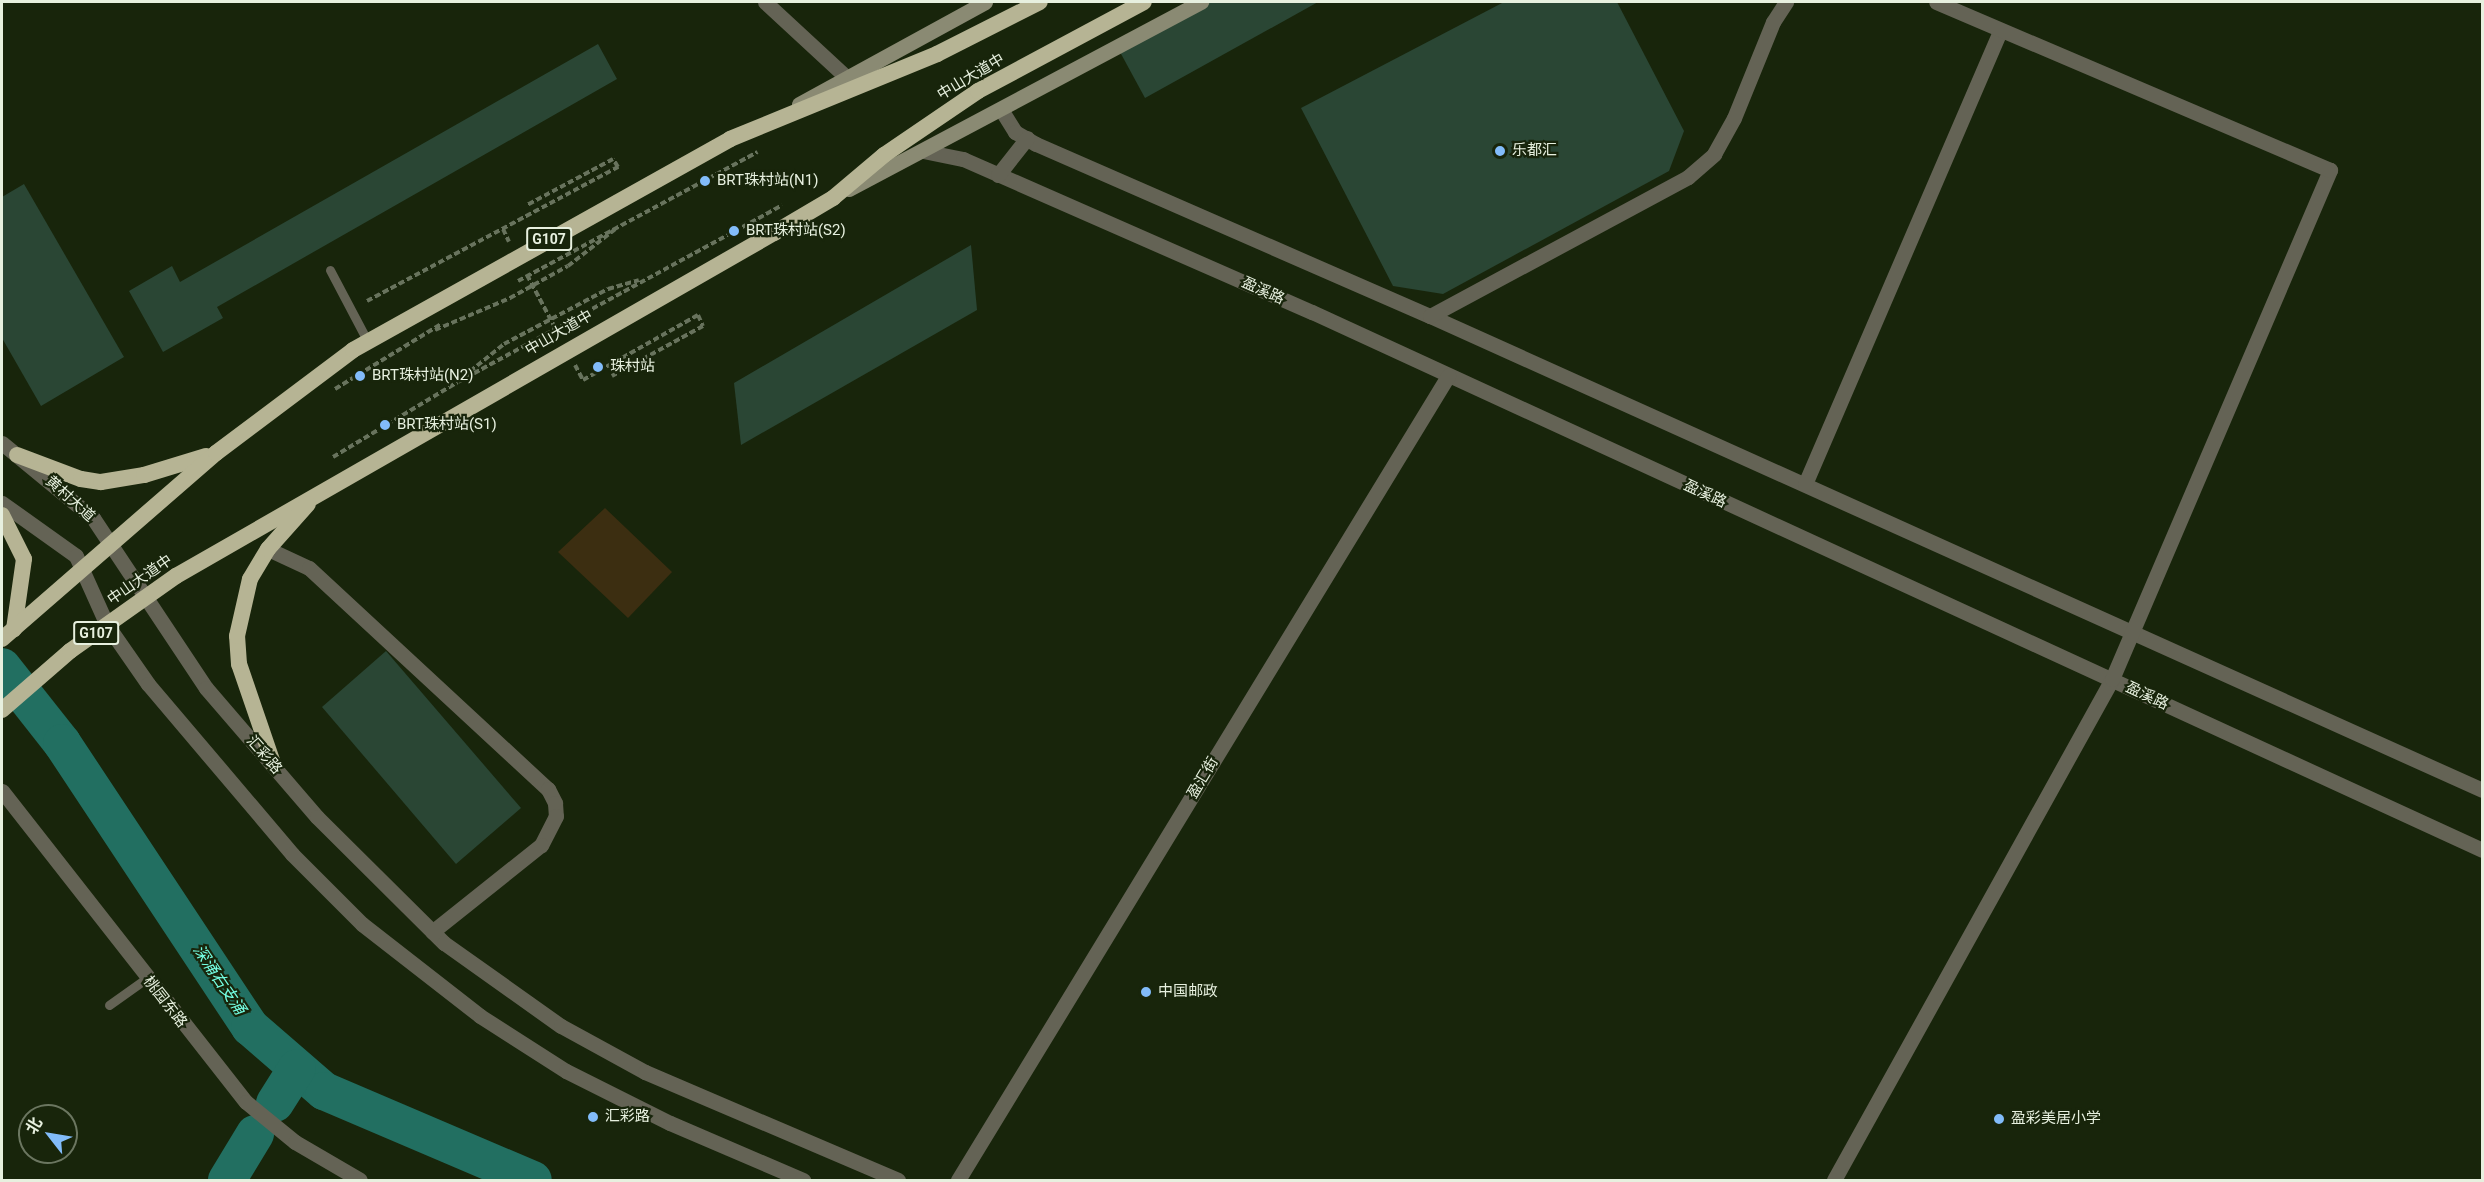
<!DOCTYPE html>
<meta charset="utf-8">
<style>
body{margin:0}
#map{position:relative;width:2484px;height:1182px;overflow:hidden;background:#18250b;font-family:Roboto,"Noto Sans SC",sans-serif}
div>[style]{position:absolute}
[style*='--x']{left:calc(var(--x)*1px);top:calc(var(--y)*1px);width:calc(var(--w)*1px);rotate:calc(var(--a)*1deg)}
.green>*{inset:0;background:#3c2e11}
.river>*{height:38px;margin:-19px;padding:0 19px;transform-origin:19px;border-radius:19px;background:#226f61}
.building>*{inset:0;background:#2a4634}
.path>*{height:4px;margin-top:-2px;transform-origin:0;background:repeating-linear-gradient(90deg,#68735d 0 6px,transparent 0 9px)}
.service>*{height:9px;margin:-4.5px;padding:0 4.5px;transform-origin:4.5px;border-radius:4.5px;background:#646355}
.minor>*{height:15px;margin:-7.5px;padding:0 7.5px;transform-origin:7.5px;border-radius:7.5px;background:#646355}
.tertiary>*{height:15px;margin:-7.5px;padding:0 7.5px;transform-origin:7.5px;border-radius:7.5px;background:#646355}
.secondary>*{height:15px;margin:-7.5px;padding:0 7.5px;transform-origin:7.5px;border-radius:7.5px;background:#8a8a73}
.trunk>*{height:16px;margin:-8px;padding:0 8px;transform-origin:8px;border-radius:8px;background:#b6b494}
.dots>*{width:16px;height:16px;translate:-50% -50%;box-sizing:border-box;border:3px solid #18250b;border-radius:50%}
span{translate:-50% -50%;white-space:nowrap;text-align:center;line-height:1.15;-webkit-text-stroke:4.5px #18250b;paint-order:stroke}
.shield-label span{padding:2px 4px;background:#18250b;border:2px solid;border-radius:4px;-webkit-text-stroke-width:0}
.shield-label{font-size:14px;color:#e7f0df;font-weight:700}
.street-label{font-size:15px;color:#e7f0df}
.poi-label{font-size:15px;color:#e7f0df}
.left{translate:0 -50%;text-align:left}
.water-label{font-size:16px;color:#74fee3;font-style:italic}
.frame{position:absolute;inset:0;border:3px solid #e7f0df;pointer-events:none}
.north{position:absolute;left:18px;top:1104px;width:60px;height:60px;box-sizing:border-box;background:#18250b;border:2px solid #6b7660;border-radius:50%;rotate:301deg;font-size:16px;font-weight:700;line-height:24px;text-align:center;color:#e7f0df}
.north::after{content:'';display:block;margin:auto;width:21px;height:27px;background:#82bcfa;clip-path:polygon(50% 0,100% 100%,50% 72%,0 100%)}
</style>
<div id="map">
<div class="green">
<i style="clip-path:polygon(605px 508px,672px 572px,628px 618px,558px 552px)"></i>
</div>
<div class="river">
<i style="--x:2;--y:667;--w:97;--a:51.7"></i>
<i style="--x:62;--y:743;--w:341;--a:56.5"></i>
<i style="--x:250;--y:1027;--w:98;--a:40.9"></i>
<i style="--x:324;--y:1091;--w:227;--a:23.1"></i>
<i style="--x:275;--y:1103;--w:41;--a:-57.8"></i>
<i style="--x:227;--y:1180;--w:54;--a:-58.7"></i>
</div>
<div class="building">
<i style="clip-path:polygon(1210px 2px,1318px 2px,1145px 98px,1120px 52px)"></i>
<i style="clip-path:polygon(1504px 2px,1617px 2px,1684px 131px,1669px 171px,1443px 294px,1393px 286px,1301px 108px)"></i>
<i style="clip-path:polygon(598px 44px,617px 79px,217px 307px,223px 318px,163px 352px,129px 291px,172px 266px,180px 282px)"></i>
<i style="clip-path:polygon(24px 184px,124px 357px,41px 406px,2px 338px,2px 197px)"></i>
<i style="clip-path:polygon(971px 245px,977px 310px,741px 445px,734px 383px)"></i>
<i style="clip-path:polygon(386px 651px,521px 808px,456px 864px,322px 707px)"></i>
</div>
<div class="path">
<i style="--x:503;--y:229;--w:14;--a:65"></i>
<i style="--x:527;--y:275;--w:70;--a:62"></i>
<i style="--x:518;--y:281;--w:272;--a:-28.3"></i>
<i style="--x:367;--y:301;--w:285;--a:-28.1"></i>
<i style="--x:618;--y:167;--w:9;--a:-122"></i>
<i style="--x:613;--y:159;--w:98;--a:151.9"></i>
<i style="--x:435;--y:330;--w:82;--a:-23.1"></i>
<i style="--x:510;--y:298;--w:66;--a:-28.9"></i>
<i style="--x:568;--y:266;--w:63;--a:-38"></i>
<i style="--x:575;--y:365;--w:17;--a:62"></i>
<i style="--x:583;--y:380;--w:132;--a:-29.5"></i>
<i style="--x:698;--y:315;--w:12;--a:66"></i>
<i style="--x:703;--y:326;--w:104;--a:151.2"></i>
<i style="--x:463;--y:377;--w:53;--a:-38.8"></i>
<i style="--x:504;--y:344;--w:118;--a:-27.9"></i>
<i style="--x:608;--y:289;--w:32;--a:-16"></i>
<i style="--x:335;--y:389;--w:124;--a:-31.5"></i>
<i style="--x:333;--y:457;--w:146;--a:-31"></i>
<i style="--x:458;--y:382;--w:369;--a:-28.6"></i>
</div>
<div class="service">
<i style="--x:330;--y:270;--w:81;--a:62.2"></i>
<i style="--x:109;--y:1005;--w:47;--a:-35.4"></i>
</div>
<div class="minor">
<i style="--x:765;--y:2;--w:112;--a:42.8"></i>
<i style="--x:1002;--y:111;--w:25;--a:58"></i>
<i style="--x:1015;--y:132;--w:24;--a:30"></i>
<i style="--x:1036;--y:144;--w:430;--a:23.6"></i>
<i style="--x:1430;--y:316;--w:1154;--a:24.25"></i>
<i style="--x:923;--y:151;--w:41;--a:11.3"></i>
<i style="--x:963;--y:159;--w:381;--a:23.7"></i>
<i style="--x:1312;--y:312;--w:1288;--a:24.69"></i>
<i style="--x:998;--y:175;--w:47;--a:-51.9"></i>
<i style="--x:1430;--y:316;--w:293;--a:-28.3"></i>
<i style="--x:1688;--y:177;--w:35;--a:-41"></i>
<i style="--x:1714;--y:154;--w:41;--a:-60.9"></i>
<i style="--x:1734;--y:118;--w:104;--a:-67.9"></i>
<i style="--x:1773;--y:22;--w:24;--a:-57"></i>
<i style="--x:1805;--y:484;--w:492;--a:-66.7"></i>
<i style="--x:268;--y:549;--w:45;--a:24.9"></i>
<i style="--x:309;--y:568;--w:326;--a:42.8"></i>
<i style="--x:548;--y:789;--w:16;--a:63"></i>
<i style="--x:555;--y:803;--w:13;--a:86"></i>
<i style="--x:556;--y:816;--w:33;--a:117"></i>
<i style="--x:541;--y:845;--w:139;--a:141.4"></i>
<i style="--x:958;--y:1180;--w:942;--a:-58.64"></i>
<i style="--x:1834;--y:1180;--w:573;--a:-60.97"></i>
<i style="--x:2112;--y:679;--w:554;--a:-66.81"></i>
<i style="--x:2330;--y:170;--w:428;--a:-156.9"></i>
</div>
<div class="tertiary">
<i style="--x:2;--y:443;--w:118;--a:39.5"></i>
<i style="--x:93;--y:518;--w:204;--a:56.4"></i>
<i style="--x:206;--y:688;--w:170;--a:49.3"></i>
<i style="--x:317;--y:817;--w:179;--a:44.8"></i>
<i style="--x:444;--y:943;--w:143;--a:35.4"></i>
<i style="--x:561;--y:1026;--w:96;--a:28.7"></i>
<i style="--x:645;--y:1072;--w:275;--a:23.1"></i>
<i style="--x:2;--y:503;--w:91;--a:35.6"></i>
<i style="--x:76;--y:556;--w:76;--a:65.8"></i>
<i style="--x:107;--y:625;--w:72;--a:55.2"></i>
<i style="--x:148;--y:684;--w:223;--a:49.7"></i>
<i style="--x:292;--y:854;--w:99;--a:45"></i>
<i style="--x:362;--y:924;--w:150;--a:37.9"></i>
<i style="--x:480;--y:1016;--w:102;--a:32.6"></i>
<i style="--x:566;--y:1071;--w:116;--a:26.6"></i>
<i style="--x:670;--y:1123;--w:145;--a:23.2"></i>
<i style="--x:2;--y:791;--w:395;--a:51.9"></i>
<i style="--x:246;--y:1102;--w:63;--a:39.2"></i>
<i style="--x:295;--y:1142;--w:75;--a:30.3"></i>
</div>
<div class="secondary">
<i style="--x:799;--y:104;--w:212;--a:-28.7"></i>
<i style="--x:849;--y:189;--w:399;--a:-28"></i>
</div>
<div class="trunk">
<i style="--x:17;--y:455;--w:68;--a:20.6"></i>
<i style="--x:81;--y:479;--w:20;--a:9"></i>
<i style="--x:101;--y:482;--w:44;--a:-9.2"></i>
<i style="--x:144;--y:475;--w:65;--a:-17"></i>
<i style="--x:2;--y:515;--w:49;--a:63.4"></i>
<i style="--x:24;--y:559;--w:71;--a:98.1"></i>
<i style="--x:2;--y:639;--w:284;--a:-41"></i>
<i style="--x:216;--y:453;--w:171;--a:-36.9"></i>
<i style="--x:353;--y:350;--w:432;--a:-29.2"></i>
<i style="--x:730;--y:139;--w:224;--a:-22.3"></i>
<i style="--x:937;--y:54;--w:115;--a:-26.8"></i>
<i style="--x:2;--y:710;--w:90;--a:-40.9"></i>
<i style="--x:70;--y:651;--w:130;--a:-35.3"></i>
<i style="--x:176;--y:576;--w:689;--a:-29.84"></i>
<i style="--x:774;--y:233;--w:69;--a:-30.7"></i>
<i style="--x:833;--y:198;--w:67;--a:-40.1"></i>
<i style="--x:884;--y:155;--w:114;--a:-34.2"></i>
<i style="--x:978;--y:91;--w:188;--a:-28.2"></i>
<i style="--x:274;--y:766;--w:108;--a:-108.9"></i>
<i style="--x:239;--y:664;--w:28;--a:-94"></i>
<i style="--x:237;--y:636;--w:58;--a:-77.2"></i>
<i style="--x:250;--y:579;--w:35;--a:-59"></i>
<i style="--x:268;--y:549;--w:60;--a:-48.4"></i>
</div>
<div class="dots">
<i style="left:1500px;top:151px;background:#82bcfa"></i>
<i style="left:705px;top:181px;background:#82bcfa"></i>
<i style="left:734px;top:231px;background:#82bcfa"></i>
<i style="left:598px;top:367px;background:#82bcfa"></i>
<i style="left:360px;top:376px;background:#82bcfa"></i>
<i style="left:385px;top:425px;background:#82bcfa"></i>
<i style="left:1146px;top:992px;background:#82bcfa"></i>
<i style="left:593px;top:1117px;background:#82bcfa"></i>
<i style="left:1999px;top:1119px;background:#82bcfa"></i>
</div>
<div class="shield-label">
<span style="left:549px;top:239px">G107</span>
<span style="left:96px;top:633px">G107</span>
</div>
<div class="street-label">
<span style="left:971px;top:77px;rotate:-31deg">中山大道中</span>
<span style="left:1263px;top:291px;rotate:24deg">盈溪路</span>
<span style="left:559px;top:333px;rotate:-30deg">中山大道中</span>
<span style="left:1705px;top:494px;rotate:25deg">盈溪路</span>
<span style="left:70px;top:499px;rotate:42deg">黄村大道</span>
<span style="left:140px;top:580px;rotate:-35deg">中山大道中</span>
<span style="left:2147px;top:696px;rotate:25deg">盈溪路</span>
<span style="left:264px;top:755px;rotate:49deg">汇彩路</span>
<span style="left:1203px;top:778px;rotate:-59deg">盈汇街</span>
<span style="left:165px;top:1002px;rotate:52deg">桃园东路</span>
</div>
<div class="poi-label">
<span class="left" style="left:1512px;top:151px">乐都汇</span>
<span class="left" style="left:717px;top:181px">BRT珠村站(N1)</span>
<span class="left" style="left:746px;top:231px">BRT珠村站(S2)</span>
<span class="left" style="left:610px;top:367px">珠村站</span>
<span class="left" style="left:372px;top:376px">BRT珠村站(N2)</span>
<span class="left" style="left:397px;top:425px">BRT珠村站(S1)</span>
<span class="left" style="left:1158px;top:992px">中国邮政</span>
<span class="left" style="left:605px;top:1117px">汇彩路</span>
<span class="left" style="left:2011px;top:1119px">盈彩美居小学</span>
</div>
<div class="water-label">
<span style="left:219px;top:980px;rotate:56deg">深涌右支涌</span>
</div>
<div class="frame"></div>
<div class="north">北</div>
</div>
